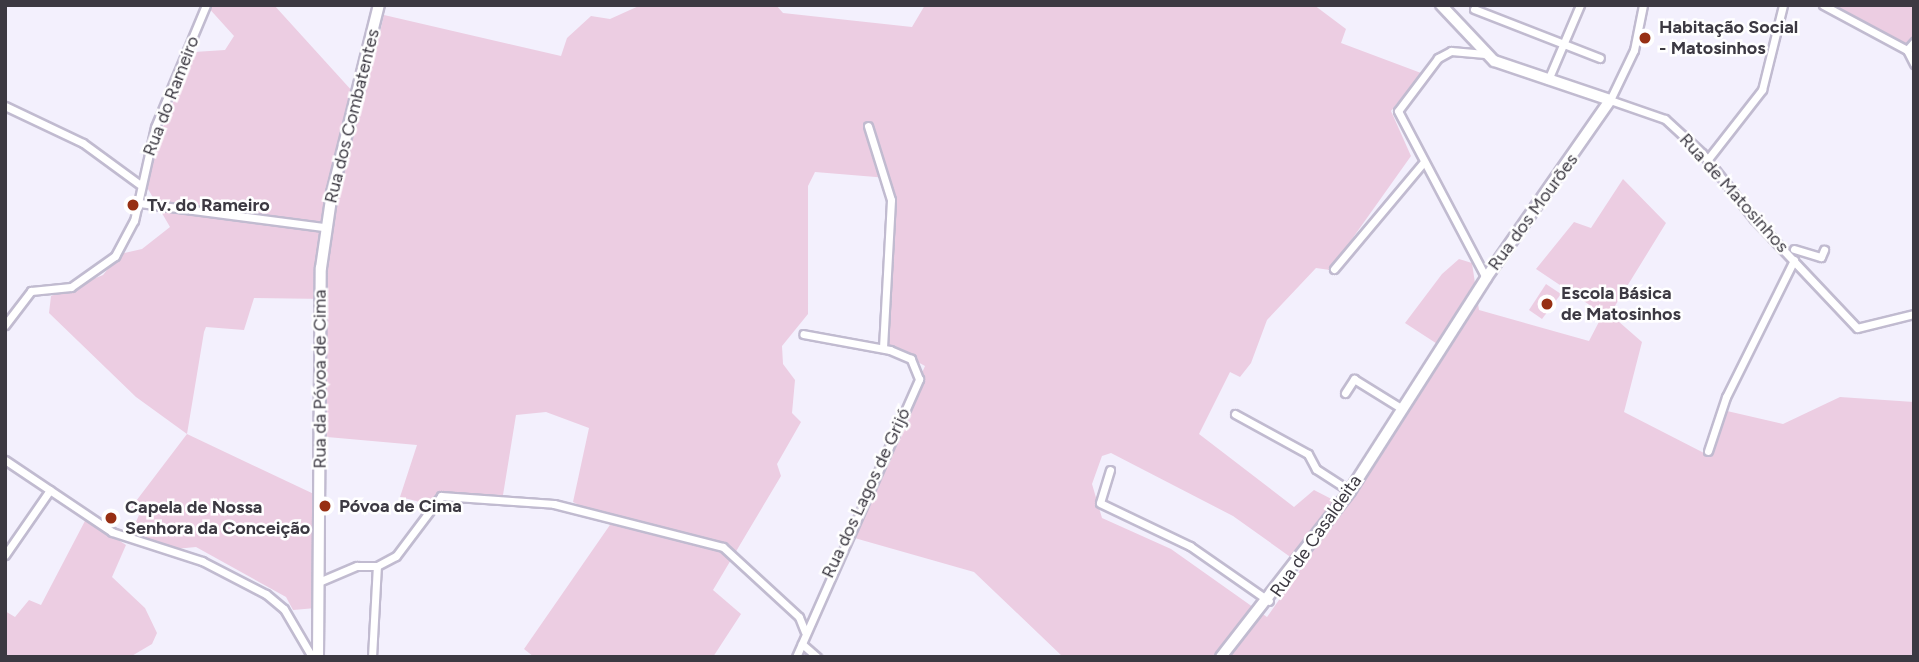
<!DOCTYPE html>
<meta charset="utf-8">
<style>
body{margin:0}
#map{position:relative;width:1919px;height:662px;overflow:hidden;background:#f3f0fd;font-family:Figtree,sans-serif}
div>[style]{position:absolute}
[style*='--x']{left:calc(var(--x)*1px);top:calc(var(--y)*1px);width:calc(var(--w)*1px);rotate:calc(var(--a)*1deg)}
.green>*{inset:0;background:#eccde2}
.roads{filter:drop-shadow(2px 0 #c1bbd0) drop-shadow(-2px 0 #c1bbd0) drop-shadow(0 2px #c1bbd0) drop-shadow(0 -2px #c1bbd0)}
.street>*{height:7px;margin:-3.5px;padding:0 3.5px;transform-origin:3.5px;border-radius:3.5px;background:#fff}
.secondary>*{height:10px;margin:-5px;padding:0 5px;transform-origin:5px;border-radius:5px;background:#fff}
.dots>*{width:19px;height:19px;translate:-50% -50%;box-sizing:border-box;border:4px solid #fff;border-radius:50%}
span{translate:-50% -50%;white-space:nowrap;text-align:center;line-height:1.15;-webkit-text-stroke:5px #fff;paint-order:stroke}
.poi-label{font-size:18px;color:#3c3942;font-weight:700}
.left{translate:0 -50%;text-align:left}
.street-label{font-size:18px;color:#3c3942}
.frame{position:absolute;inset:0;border:7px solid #3c3942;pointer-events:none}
</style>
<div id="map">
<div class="green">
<i style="clip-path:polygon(evenodd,206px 5px,274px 5px,363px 103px,384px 15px,561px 56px,567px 38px,591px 16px,610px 19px,641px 5px,776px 5px,783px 13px,912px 27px,925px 5px,1314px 5px,1346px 29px,1341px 43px,1421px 73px,1391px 111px,1411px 156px,1330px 270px,1316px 268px,1267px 320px,1251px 363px,1240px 377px,1230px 372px,1199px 434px,1294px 507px,1314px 490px,1347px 507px,1445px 349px,1405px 323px,1442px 274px,1459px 259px,1472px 263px,1479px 310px,1589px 341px,1603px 314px,1536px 269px,1574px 222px,1591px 228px,1623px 179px,1666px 223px,1610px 314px,1642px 342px,1624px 412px,1704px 453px,1713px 451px,1727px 411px,1783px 424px,1840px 397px,1914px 402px,1914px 657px,1063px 657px,974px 572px,851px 537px,925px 366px,887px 345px,882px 335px,893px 254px,888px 178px,815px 172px,808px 186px,808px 314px,782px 346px,783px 364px,795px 380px,792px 413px,801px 422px,777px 464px,781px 476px,713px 590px,741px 614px,713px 657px,534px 657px,524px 649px,612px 522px,573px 502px,589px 428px,546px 412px,516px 415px,503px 495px,450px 494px,424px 503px,400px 497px,417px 445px,327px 437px,326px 299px,254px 298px,244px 330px,206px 327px,204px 332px,187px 434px,316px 495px,316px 608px,293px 610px,286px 597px,196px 547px,175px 549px,131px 533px,139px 515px,130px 509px,187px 434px,136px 397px,49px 313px,51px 296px,103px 275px,120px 254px,142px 249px,170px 227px,148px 189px,149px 160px,194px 52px,225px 50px,234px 36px,206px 5px,1111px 453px,1233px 516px,1303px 566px,1267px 617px,1171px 549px,1102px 518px,1092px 484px,1102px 456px,1111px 453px)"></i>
<i style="clip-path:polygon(1821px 5px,1914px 5px,1914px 54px,1911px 47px)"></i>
<i style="clip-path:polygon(1546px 284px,1561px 294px,1542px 319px,1529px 310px)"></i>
<i style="clip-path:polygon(86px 519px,126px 545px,112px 577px,145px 608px,157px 633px,152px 644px,130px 657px,5px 657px,5px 611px,15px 617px,29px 600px,41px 605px)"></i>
</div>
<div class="roads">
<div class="street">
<i style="--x:1643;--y:5;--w:46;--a:101.3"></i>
<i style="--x:1634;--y:50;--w:55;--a:115.6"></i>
<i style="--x:1610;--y:100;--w:58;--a:19.1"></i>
<i style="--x:1665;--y:119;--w:50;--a:42.6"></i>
<i style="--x:1702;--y:153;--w:84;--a:51.8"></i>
<i style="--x:1754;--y:219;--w:150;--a:46.6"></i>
<i style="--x:1857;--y:328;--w:59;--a:-13.8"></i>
<i style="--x:1823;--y:5;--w:95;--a:28.2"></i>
<i style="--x:1907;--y:50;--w:16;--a:63"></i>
<i style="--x:1474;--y:9;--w:135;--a:21.3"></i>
<i style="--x:1907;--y:50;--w:11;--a:-49"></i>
<i style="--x:1485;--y:54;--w:34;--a:-175"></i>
<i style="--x:1451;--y:51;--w:15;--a:152"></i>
<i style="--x:1438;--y:58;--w:66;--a:127"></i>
<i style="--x:1398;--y:111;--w:189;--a:62.2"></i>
<i style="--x:1548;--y:80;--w:82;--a:-66.9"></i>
<i style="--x:5;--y:106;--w:86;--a:25.4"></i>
<i style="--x:83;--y:143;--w:69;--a:36.2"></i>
<i style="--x:868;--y:126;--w:77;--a:72.7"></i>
<i style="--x:891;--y:200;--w:148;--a:93.1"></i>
<i style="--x:1708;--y:159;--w:88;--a:-52"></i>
<i style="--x:1762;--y:90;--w:88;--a:-76.1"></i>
<i style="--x:139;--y:203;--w:188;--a:7.4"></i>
<i style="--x:1794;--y:249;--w:28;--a:17"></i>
<i style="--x:1821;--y:257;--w:8;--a:-67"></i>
<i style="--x:1334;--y:269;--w:138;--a:-50"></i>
<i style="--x:5;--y:325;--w:43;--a:-52.6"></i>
<i style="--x:31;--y:291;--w:40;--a:-5.7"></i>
<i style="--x:71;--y:287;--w:54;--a:-35.2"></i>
<i style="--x:115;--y:256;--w:40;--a:-62"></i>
<i style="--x:134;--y:221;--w:96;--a:-77.4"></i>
<i style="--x:155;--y:127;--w:132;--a:-67.3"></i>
<i style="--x:1345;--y:393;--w:17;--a:-57"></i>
<i style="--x:1354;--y:379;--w:55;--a:31.7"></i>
<i style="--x:1235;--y:414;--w:83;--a:28.7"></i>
<i style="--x:1308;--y:454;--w:17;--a:62"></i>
<i style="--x:1316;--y:469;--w:40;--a:32.9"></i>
<i style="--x:1708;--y:451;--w:57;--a:-71.6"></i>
<i style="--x:1726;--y:397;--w:153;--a:-63.6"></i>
<i style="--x:5;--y:460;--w:129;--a:33.9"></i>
<i style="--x:112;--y:532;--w:95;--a:17.9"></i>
<i style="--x:202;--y:561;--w:72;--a:27.3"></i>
<i style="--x:266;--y:594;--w:23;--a:40"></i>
<i style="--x:284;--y:609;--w:56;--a:59.7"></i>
<i style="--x:1110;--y:470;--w:34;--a:107"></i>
<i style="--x:1100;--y:503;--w:100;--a:25.5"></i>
<i style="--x:1190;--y:546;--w:96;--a:34.8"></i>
<i style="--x:5;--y:555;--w:79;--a:-55.3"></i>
<i style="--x:321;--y:581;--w:39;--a:-23"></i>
<i style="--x:357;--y:566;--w:20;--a:0"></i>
<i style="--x:802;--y:644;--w:20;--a:41"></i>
<i style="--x:372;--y:657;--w:91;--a:-86.9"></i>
<i style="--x:377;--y:566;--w:21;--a:-28"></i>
<i style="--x:396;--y:556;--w:75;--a:-53.1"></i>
<i style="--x:441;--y:496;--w:113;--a:4"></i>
<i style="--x:554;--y:504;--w:174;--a:14.3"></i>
<i style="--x:723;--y:547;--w:103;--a:42.6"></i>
<i style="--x:799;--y:617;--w:16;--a:68"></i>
<i style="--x:796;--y:657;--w:304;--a:-66.1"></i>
<i style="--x:919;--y:379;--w:22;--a:-112"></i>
<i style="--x:911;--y:359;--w:23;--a:-157"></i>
<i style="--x:890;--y:350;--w:88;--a:-169.6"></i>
</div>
<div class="secondary">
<i style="--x:318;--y:657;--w:389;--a:-89.6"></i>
<i style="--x:321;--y:268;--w:76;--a:-81.7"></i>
<i style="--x:332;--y:193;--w:194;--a:-76"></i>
<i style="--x:1221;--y:657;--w:210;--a:-52.1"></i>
<i style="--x:1350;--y:491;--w:253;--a:-57.4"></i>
<i style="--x:1486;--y:278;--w:217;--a:-55.1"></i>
<i style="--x:1610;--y:100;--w:122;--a:-161.4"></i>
<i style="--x:1494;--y:61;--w:77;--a:-133.4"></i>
</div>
</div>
<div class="dots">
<i style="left:1645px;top:38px;background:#972f13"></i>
<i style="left:133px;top:205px;background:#972f13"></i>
<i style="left:1547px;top:304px;background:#972f13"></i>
<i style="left:325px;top:506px;background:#972f13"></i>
<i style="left:111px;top:518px;background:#972f13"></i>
</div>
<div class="poi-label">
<span class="left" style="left:1659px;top:38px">Habitação Social<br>- Matosinhos</span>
<span class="left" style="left:147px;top:205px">Tv. do Rameiro</span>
<span class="left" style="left:1561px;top:304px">Escola Básica<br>de Matosinhos</span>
<span class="left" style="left:339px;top:506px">Póvoa de Cima</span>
<span class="left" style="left:125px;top:518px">Capela de Nossa<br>Senhora da Conceição</span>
</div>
<div class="street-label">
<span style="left:171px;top:96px;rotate:-69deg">Rua do Rameiro</span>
<span style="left:352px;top:116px;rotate:-76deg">Rua dos Combatentes</span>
<span style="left:1734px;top:193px;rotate:48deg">Rua de Matosinhos</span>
<span style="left:1533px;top:212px;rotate:-54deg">Rua dos Mourões</span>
<span style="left:320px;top:379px;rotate:-90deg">Rua da Póvoa de Cima</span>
<span style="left:866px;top:493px;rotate:-65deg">Rua dos Lagos de Grijó</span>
<span style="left:1316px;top:536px;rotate:-55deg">Rua de Casaldeita</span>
</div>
<div class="frame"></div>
</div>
